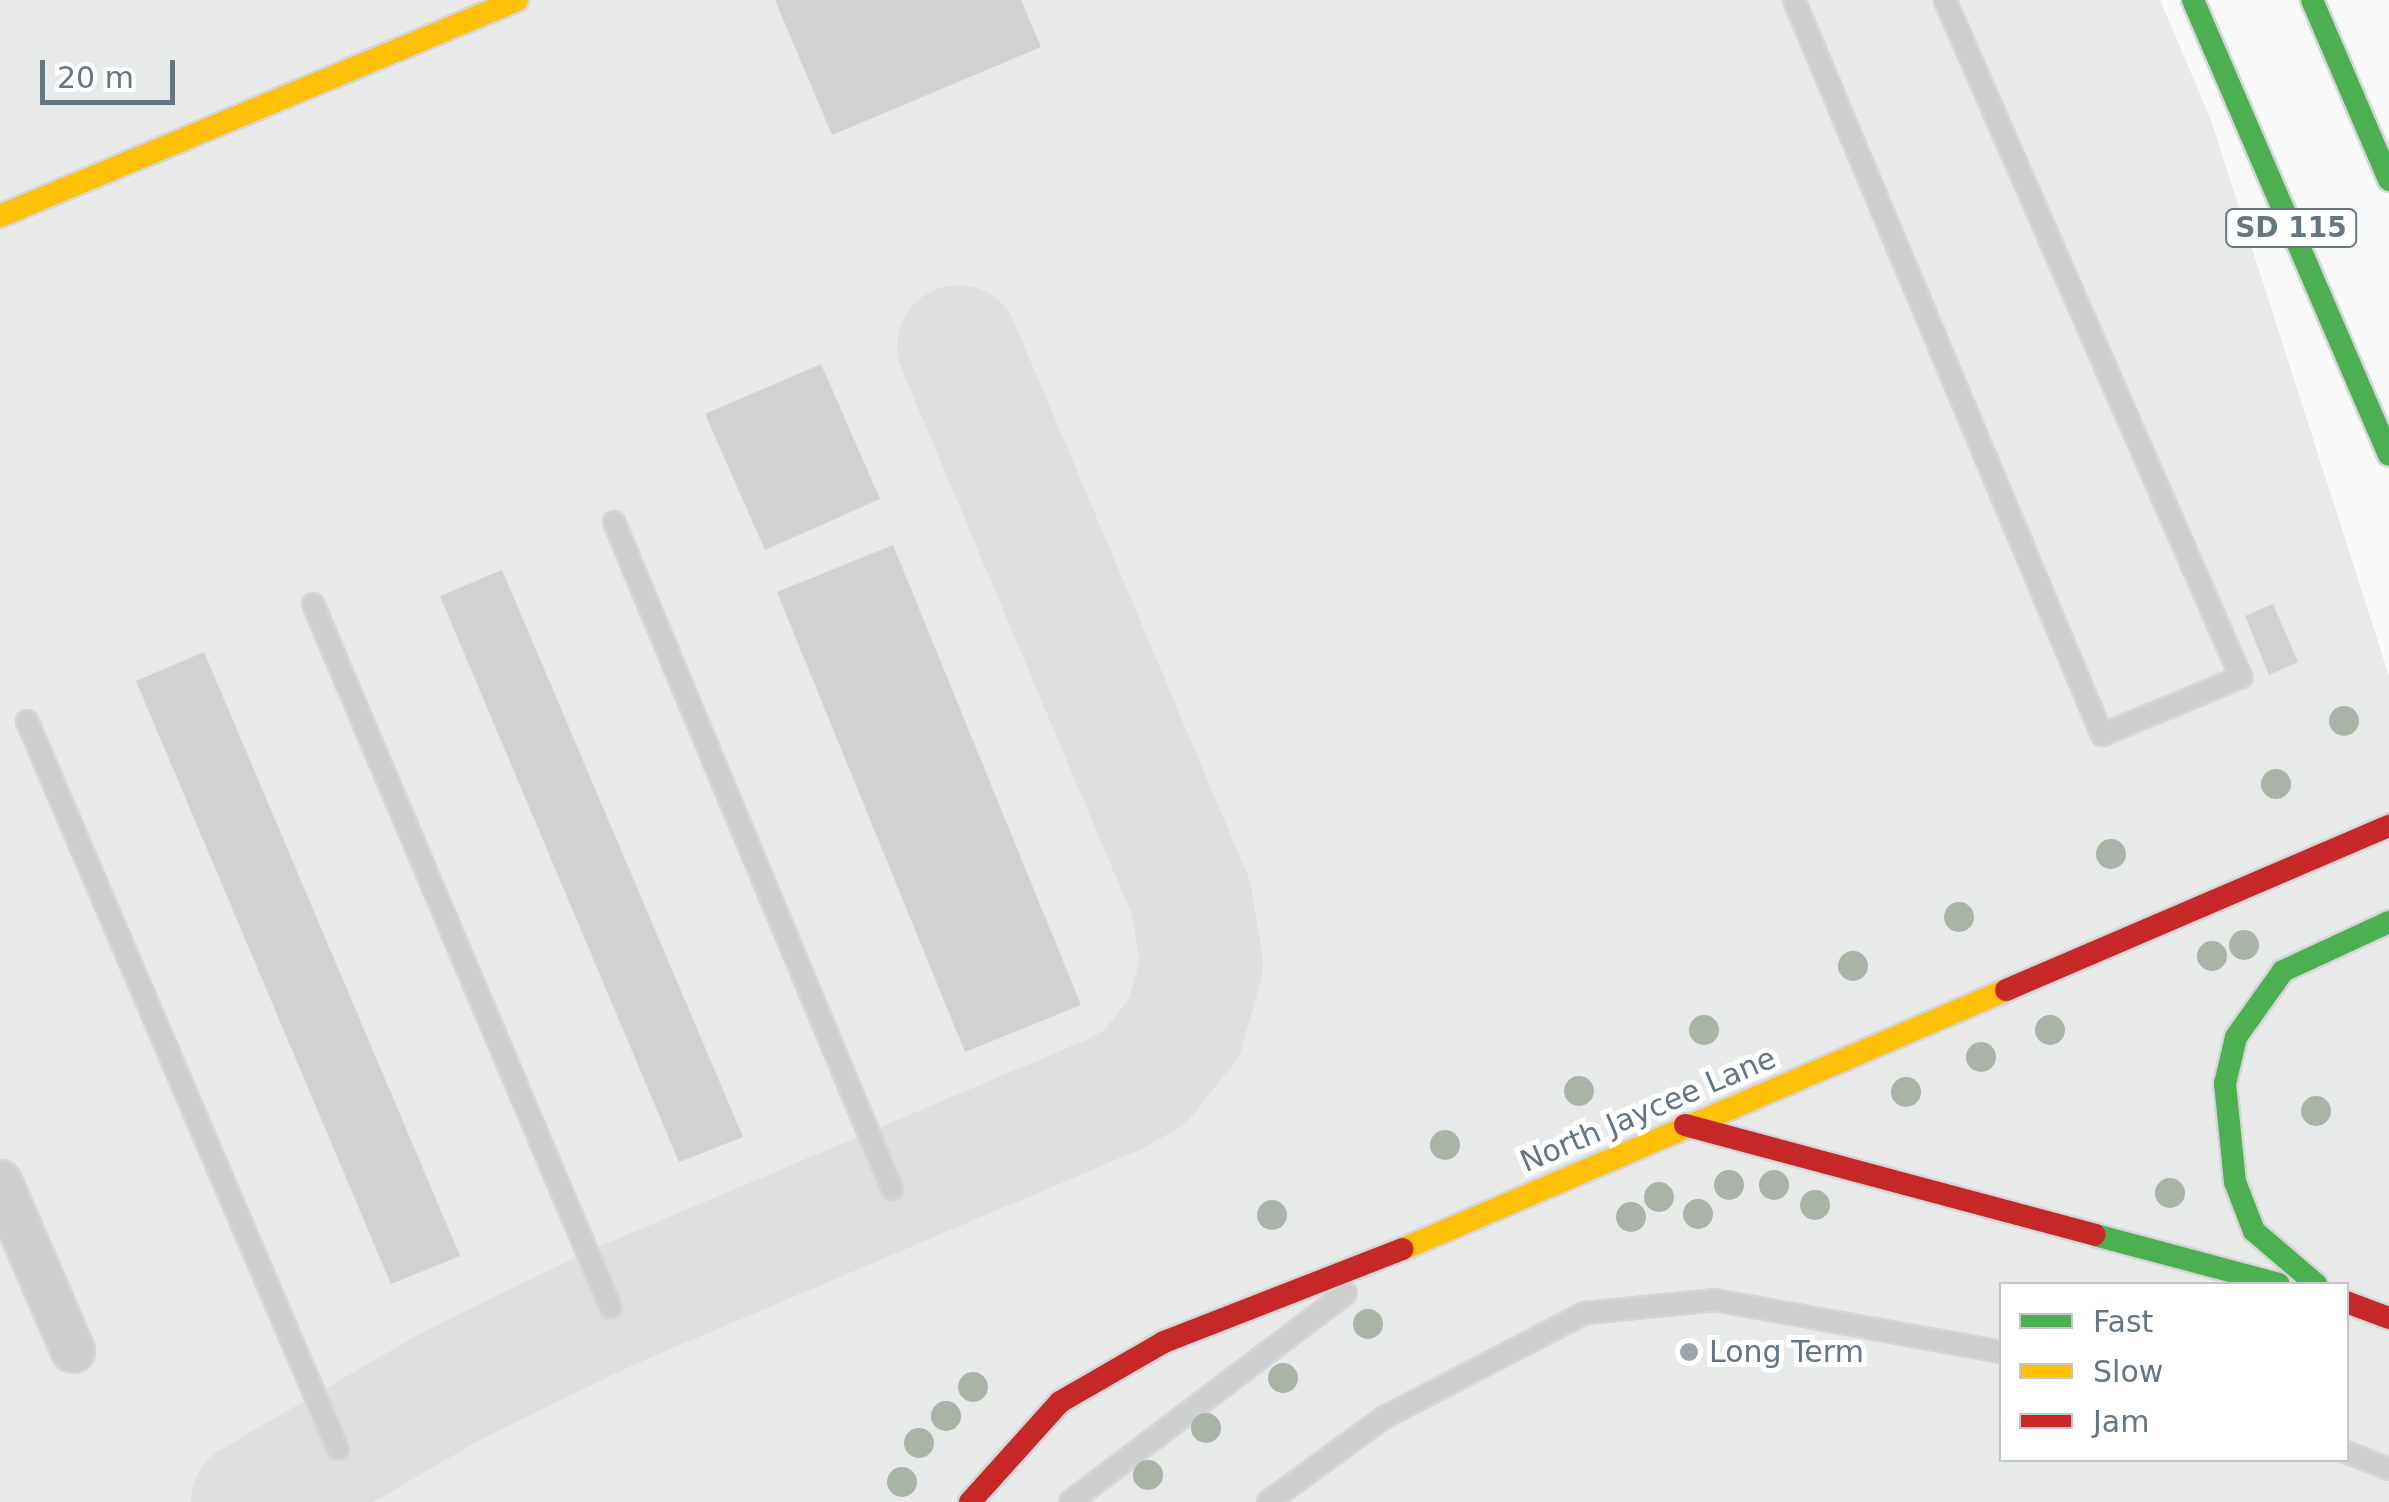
<!DOCTYPE html>
<style>
body{margin:0}
#map{position:relative;width:2389px;height:1502px;overflow:hidden;background:#f9f9f9;font-family:"DejaVu Sans",sans-serif}
div>[style]{position:absolute}
[style*='--x']{left:calc(var(--x)*1px);top:calc(var(--y)*1px);width:calc(var(--w)*1px);rotate:calc(var(--a)*1deg)}
.built>*{inset:0;background:#e8e9e9}
.taxiway>*{height:122px;margin:-61px;padding:0 61px;transform-origin:61px;border-radius:61px;background:#dedfe0}
.building>*{inset:0;background:#d0d2d3}
.roads{filter:drop-shadow(2px 0 #d5d6d7) drop-shadow(-2px 0 #d5d6d7) drop-shadow(0 2px #d5d6d7) drop-shadow(0 -2px #d5d6d7)}
.lane>*{height:20px;margin:-10px;padding:0 10px;transform-origin:10px;border-radius:10px;background:#cecfd0}
.street>*{height:42px;margin:-21px;padding:0 21px;transform-origin:21px;border-radius:21px;background:#cecfd0}
.fast>*{height:22px;margin:-11px;padding:0 11px;transform-origin:11px;border-radius:11px;background:#4caf50}
.slow>*{height:22px;margin:-11px;padding:0 11px;transform-origin:11px;border-radius:11px;background:#ffc107}
.jam>*{height:22px;margin:-11px;padding:0 11px;transform-origin:11px;border-radius:11px;background:#c62828}
.trees>*{width:30px;height:30px;margin:-15px;border-radius:50%;background:#a9b3a7}
.dots>*{width:28px;height:28px;translate:-50% -50%;box-sizing:border-box;border:5px solid #fff;border-radius:50%}
span{translate:-50% -50%;white-space:nowrap;text-align:center;line-height:1.15;-webkit-text-stroke:10px #fff;paint-order:stroke}
.shield-label span{padding:2px 8px;background:#fff;border:2px solid;border-radius:8px;-webkit-text-stroke-width:0}
.shield-label{font-size:28px;color:#657683;font-weight:700}
.street-label{font-size:30px;color:#657683}
.poi-label{font-size:30px;color:#657683}
.left{translate:0 -50%;text-align:left}
.legend{position:absolute;left:1999px;top:1282px;width:350px;height:180px;box-sizing:border-box;background:#fff;border:2px solid #c1c8cd;margin:0;padding:12px 18px;list-style:none;font-size:30px;color:#657683}
.legend li{display:flex;align-items:center;gap:20px;height:50px}
.legend b{width:50px;border:2px solid #c1c8cd}
.scale{position:absolute;left:40px;top:60px;width:135px;height:45px;box-sizing:border-box;border:5px solid #657683;border-top:0;padding-left:12px;font-size:30px;line-height:35px;white-space:nowrap;color:#657683;-webkit-text-stroke:8px #fff;paint-order:stroke}
</style>
<div id="map">
<div class="built">
<i style="clip-path:polygon(evenodd,0 0,2160px 0,2211px 120px,2389px 676px,2389px 1502px,0 1502px,0 0,2002px 1284px,2346px 1284px,2346px 1460px,2002px 1460px,2002px 1284px)"></i>
</div>
<div class="taxiway">
<i style="--x:252;--y:1502;--w:230;--a:-30.2"></i>
<i style="--x:451;--y:1386;--w:178;--a:-26"></i>
<i style="--x:611;--y:1308;--w:550;--a:-23.02"></i>
<i style="--x:1117;--y:1093;--w:32;--a:-30"></i>
<i style="--x:1145;--y:1077;--w:63;--a:-51.5"></i>
<i style="--x:1184;--y:1028;--w:66;--a:-74.3"></i>
<i style="--x:1202;--y:964;--w:67;--a:-99.5"></i>
<i style="--x:1191;--y:898;--w:599;--a:-112.88"></i>
</div>
<div class="building">
<i style="clip-path:polygon(775px 0,1021px 0,1041px 47px,832px 135px)"></i>
<i style="clip-path:polygon(821px 364px,880px 499px,765px 550px,705px 414px)"></i>
<i style="clip-path:polygon(893px 545px,1081px 1005px,965px 1052px,777px 592px)"></i>
<i style="clip-path:polygon(502px 570px,743px 1137px,679px 1162px,440px 596px)"></i>
<i style="clip-path:polygon(2273px 604px,2298px 662px,2269px 675px,2245px 616px)"></i>
<i style="clip-path:polygon(204px 652px,460px 1256px,391px 1284px,136px 681px)"></i>
</div>
<div class="roads">
<div class="lane">
<i style="--x:1794;--y:0;--w:797;--a:67.26"></i>
<i style="--x:2102;--y:735;--w:151;--a:-22.6"></i>
<i style="--x:2241;--y:677;--w:739;--a:-113.62"></i>
<i style="--x:614;--y:522;--w:723;--a:67.37"></i>
<i style="--x:313;--y:604;--w:764;--a:67.06"></i>
<i style="--x:27;--y:721;--w:792;--a:66.87"></i>
<i style="--x:2346;--y:1452;--w:46;--a:21.6"></i>
<i style="--x:1070;--y:1502;--w:346;--a:-37.1"></i>
<i style="--x:1268;--y:1502;--w:142;--a:-36.1"></i>
<i style="--x:1383;--y:1418;--w:228;--a:-27.5"></i>
<i style="--x:1585;--y:1313;--w:131;--a:-5.7"></i>
<i style="--x:1715;--y:1300;--w:292;--a:10.3"></i>
</div>
<div class="street">
<i style="--x:0;--y:1182;--w:184;--a:66.6"></i>
</div>
<div class="fast">
<i style="--x:2193;--y:0;--w:495;--a:66.7"></i>
<i style="--x:2312;--y:0;--w:196;--a:66.8"></i>
<i style="--x:2095;--y:1235;--w:190;--a:14.9"></i>
<i style="--x:2316;--y:1284;--w:82;--a:-139.5"></i>
<i style="--x:2254;--y:1231;--w:53;--a:-111.2"></i>
<i style="--x:2235;--y:1182;--w:99;--a:-95.8"></i>
<i style="--x:2225;--y:1084;--w:48;--a:-76.8"></i>
<i style="--x:2236;--y:1037;--w:81;--a:-54.5"></i>
<i style="--x:2283;--y:971;--w:117;--a:-24.8"></i>
</div>
<div class="slow">
<i style="--x:0;--y:216;--w:560;--a:-22.67"></i>
<i style="--x:1403;--y:1249;--w:656;--a:-23.24"></i>
</div>
<div class="jam">
<i style="--x:2006;--y:990;--w:417;--a:-23.2"></i>
<i style="--x:1685;--y:1125;--w:424;--a:15"></i>
<i style="--x:2346;--y:1302;--w:46;--a:20.4"></i>
<i style="--x:970;--y:1502;--w:135;--a:-48"></i>
<i style="--x:1060;--y:1402;--w:120;--a:-30"></i>
<i style="--x:1164;--y:1342;--w:256;--a:-21.3"></i>
</div>
</div>
<div class="trees">
<i style="left:2344px;top:721px"></i>
<i style="left:2276px;top:784px"></i>
<i style="left:2111px;top:854px"></i>
<i style="left:1959px;top:917px"></i>
<i style="left:2244px;top:945px"></i>
<i style="left:2212px;top:956px"></i>
<i style="left:1853px;top:966px"></i>
<i style="left:1704px;top:1030px"></i>
<i style="left:2050px;top:1030px"></i>
<i style="left:1981px;top:1057px"></i>
<i style="left:1579px;top:1091px"></i>
<i style="left:1906px;top:1092px"></i>
<i style="left:2316px;top:1111px"></i>
<i style="left:1445px;top:1145px"></i>
<i style="left:1729px;top:1185px"></i>
<i style="left:1774px;top:1185px"></i>
<i style="left:2170px;top:1193px"></i>
<i style="left:1659px;top:1197px"></i>
<i style="left:1815px;top:1205px"></i>
<i style="left:1698px;top:1214px"></i>
<i style="left:1272px;top:1215px"></i>
<i style="left:1631px;top:1217px"></i>
<i style="left:1368px;top:1324px"></i>
<i style="left:1283px;top:1378px"></i>
<i style="left:973px;top:1387px"></i>
<i style="left:946px;top:1416px"></i>
<i style="left:1206px;top:1428px"></i>
<i style="left:919px;top:1443px"></i>
<i style="left:1148px;top:1475px"></i>
<i style="left:902px;top:1482px"></i>
</div>
<div class="dots">
<i style="left:1689px;top:1352px;background:#99a4ac"></i>
</div>
<div class="shield-label">
<span style="left:2291px;top:228px">SD 115</span>
</div>
<div class="street-label">
<span style="left:1648px;top:1110px;rotate:-23deg">North Jaycee Lane</span>
</div>
<div class="poi-label">
<span class="left" style="left:1709px;top:1352px">Long Term</span>
</div>
<ul class="legend">
<li><b style="height:12px;background:#4caf50"></b>Fast</li>
<li><b style="height:12px;background:#ffc107"></b>Slow</li>
<li><b style="height:12px;background:#c62828"></b>Jam</li>
</ul>
<div class="scale">20 m</div>
</div>
